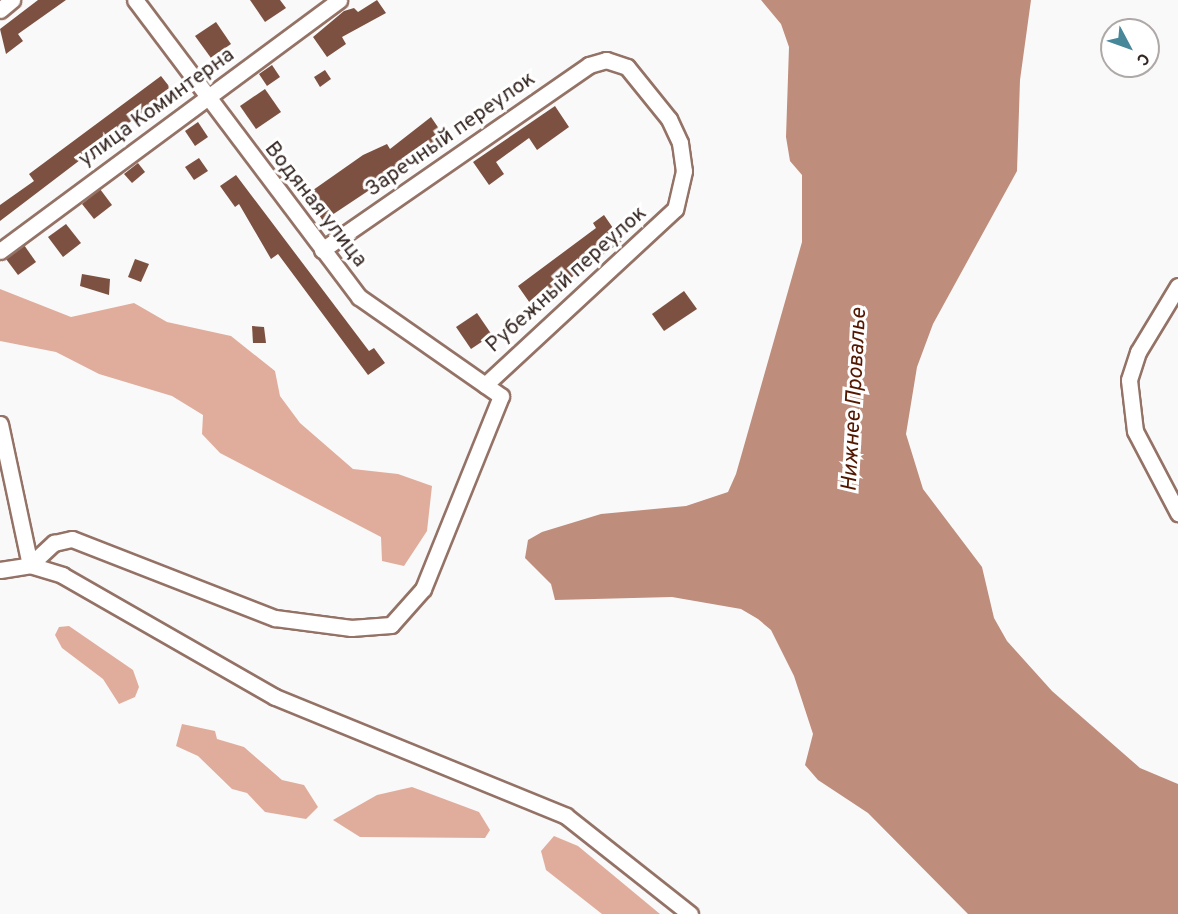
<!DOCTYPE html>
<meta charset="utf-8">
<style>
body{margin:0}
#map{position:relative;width:1178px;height:914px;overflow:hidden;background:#f9f9f9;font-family:Overpass,sans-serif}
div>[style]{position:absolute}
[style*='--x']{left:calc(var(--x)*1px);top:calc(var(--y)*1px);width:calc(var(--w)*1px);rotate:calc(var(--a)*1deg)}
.forest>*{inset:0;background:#e0ad9c}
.water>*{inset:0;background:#be8d7c}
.building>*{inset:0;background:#7d5141}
.roads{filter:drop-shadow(2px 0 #947266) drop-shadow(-2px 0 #947266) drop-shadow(0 2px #947266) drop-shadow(0 -2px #947266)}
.minor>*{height:15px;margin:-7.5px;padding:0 7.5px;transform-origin:7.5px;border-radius:7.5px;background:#fff}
span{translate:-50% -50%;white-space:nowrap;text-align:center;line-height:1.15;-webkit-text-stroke:6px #fff;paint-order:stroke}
.street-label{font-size:21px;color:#342621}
.water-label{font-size:22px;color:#531700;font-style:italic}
.north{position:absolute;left:1100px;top:18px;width:60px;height:60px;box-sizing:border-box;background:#fff;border:2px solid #aea8a6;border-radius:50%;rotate:131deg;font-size:16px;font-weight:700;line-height:24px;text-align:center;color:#342621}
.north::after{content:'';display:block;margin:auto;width:21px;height:27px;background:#46879a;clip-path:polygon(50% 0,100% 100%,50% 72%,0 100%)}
</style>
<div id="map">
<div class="forest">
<i style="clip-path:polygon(0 289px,71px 317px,134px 303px,167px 322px,231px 336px,275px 371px,280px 396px,300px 423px,353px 469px,398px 474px,432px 486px,427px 531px,404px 566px,382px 561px,381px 537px,220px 453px,202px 434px,203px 415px,172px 396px,99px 374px,56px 352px,0 341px)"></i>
<i style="clip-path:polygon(69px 626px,133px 670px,139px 687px,135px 697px,119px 704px,103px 679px,62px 648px,55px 635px,59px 627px)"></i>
<i style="clip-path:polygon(182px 724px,215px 731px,217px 739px,244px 747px,282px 780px,304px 785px,318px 807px,306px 819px,265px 812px,247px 793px,232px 789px,198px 756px,176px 746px)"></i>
<i style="clip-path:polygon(412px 787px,479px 812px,490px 830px,485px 838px,360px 837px,333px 820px,377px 795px)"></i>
<i style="clip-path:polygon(554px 836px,578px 846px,660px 914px,602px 914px,546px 870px,541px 851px)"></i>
</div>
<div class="water">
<i style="clip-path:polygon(761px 0,1031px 0,1020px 80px,1017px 171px,933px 324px,917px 367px,906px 434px,923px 489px,982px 567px,994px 618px,1007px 641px,1052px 691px,1140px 768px,1178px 784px,1178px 914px,968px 914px,868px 813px,818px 780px,805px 765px,813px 734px,794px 676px,771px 630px,758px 619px,741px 609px,672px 597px,555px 600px,551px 584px,525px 558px,528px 540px,542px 532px,601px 514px,686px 506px,728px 492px,736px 474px,802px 242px,802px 175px,790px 161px,786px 137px,789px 47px,781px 24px)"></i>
</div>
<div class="building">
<i style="clip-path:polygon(38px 0,66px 0,18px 34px,23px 41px,6px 54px,0 29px)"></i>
<i style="clip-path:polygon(250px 0,280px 0,286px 8px,265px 22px)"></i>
<i style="clip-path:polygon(377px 0,386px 13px,342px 37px,346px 44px,327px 57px,313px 37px,344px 11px,354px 8px,358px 12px)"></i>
<i style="clip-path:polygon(216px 22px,231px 44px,211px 58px,195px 36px)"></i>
<i style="clip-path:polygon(272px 65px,280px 77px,267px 86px,259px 74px)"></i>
<i style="clip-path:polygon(325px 70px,331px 79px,320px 87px,314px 77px)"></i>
<i style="clip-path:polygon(161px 76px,172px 90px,0 221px,0 205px,34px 181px,29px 174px)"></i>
<i style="clip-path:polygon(265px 89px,281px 112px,256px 129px,240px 106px)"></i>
<i style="clip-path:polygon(555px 106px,569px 127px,537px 150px,529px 138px,496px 162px,504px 174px,489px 185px,473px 162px)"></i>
<i style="clip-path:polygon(431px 117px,446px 139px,323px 221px,306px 195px,363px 155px,387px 144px,390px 149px)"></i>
<i style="clip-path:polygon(198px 122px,208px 137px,195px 146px,185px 131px)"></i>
<i style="clip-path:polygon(199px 158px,208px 171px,194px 180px,185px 167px)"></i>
<i style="clip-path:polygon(138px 163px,145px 172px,132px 183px,124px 174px)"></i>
<i style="clip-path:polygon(236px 175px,369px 351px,374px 348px,385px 363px,368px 375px,278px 254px,271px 259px,239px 204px,235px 207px,220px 186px)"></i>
<i style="clip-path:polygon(100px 189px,112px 205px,94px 219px,82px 204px)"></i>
<i style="clip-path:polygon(604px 215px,622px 241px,532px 306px,518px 286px,596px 228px,593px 223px)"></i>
<i style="clip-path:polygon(66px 224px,81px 243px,63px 257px,48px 237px)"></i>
<i style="clip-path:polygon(24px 245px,36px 262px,18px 275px,6px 259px)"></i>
<i style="clip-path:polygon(135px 259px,149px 264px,141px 282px,128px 277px)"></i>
<i style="clip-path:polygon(82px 274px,110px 279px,109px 295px,80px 286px)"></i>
<i style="clip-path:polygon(684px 291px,697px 309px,664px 331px,652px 314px)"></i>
<i style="clip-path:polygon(477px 313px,492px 335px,471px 349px,456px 327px)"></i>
<i style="clip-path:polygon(252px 326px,264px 327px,266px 343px,253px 343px)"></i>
</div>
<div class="roads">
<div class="minor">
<i style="--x:0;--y:10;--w:16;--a:-40"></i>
<i style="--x:322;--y:250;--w:325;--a:-34.7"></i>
<i style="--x:589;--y:65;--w:18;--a:-16"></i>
<i style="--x:606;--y:60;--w:22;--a:18"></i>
<i style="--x:627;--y:67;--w:67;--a:51.1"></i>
<i style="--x:669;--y:119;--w:26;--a:65"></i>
<i style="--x:680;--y:143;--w:28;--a:82"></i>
<i style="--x:684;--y:171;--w:39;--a:103"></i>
<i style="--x:675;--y:209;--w:259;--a:137.2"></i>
<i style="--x:0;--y:251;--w:422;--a:-36.5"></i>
<i style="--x:1178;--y:286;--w:77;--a:121.2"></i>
<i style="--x:1138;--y:352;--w:29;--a:108"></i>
<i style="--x:1129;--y:380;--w:51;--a:83.3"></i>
<i style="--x:1135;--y:431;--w:93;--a:62.3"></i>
<i style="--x:0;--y:424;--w:144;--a:78"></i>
<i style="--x:30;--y:565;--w:33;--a:-43"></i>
<i style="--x:54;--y:543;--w:18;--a:-13"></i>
<i style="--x:72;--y:539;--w:218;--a:21.3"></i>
<i style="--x:275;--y:618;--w:77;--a:7.5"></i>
<i style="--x:351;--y:628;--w:40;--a:-4.3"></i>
<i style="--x:391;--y:625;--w:48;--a:-48.4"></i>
<i style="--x:423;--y:589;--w:208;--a:-68"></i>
<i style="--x:501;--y:396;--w:173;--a:-145.1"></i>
<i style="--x:359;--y:297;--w:372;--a:-127"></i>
<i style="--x:0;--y:570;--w:30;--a:-9"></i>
<i style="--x:30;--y:565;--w:34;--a:17"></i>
<i style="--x:62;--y:575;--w:245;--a:29.8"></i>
<i style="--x:275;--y:697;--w:314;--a:22.2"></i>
<i style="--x:566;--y:816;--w:158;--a:38.3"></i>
</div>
</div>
<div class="street-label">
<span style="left:157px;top:108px;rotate:-36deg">улица Коминтерна</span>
<span style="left:451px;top:135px;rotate:-35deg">Заречный переулок</span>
<span style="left:315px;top:205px;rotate:52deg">Водяная улица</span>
<span style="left:567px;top:280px;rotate:-42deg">Рубежный переулок</span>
</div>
<div class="water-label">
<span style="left:855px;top:400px;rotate:-87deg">Нижнее Провалье</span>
</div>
<div class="north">С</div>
</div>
